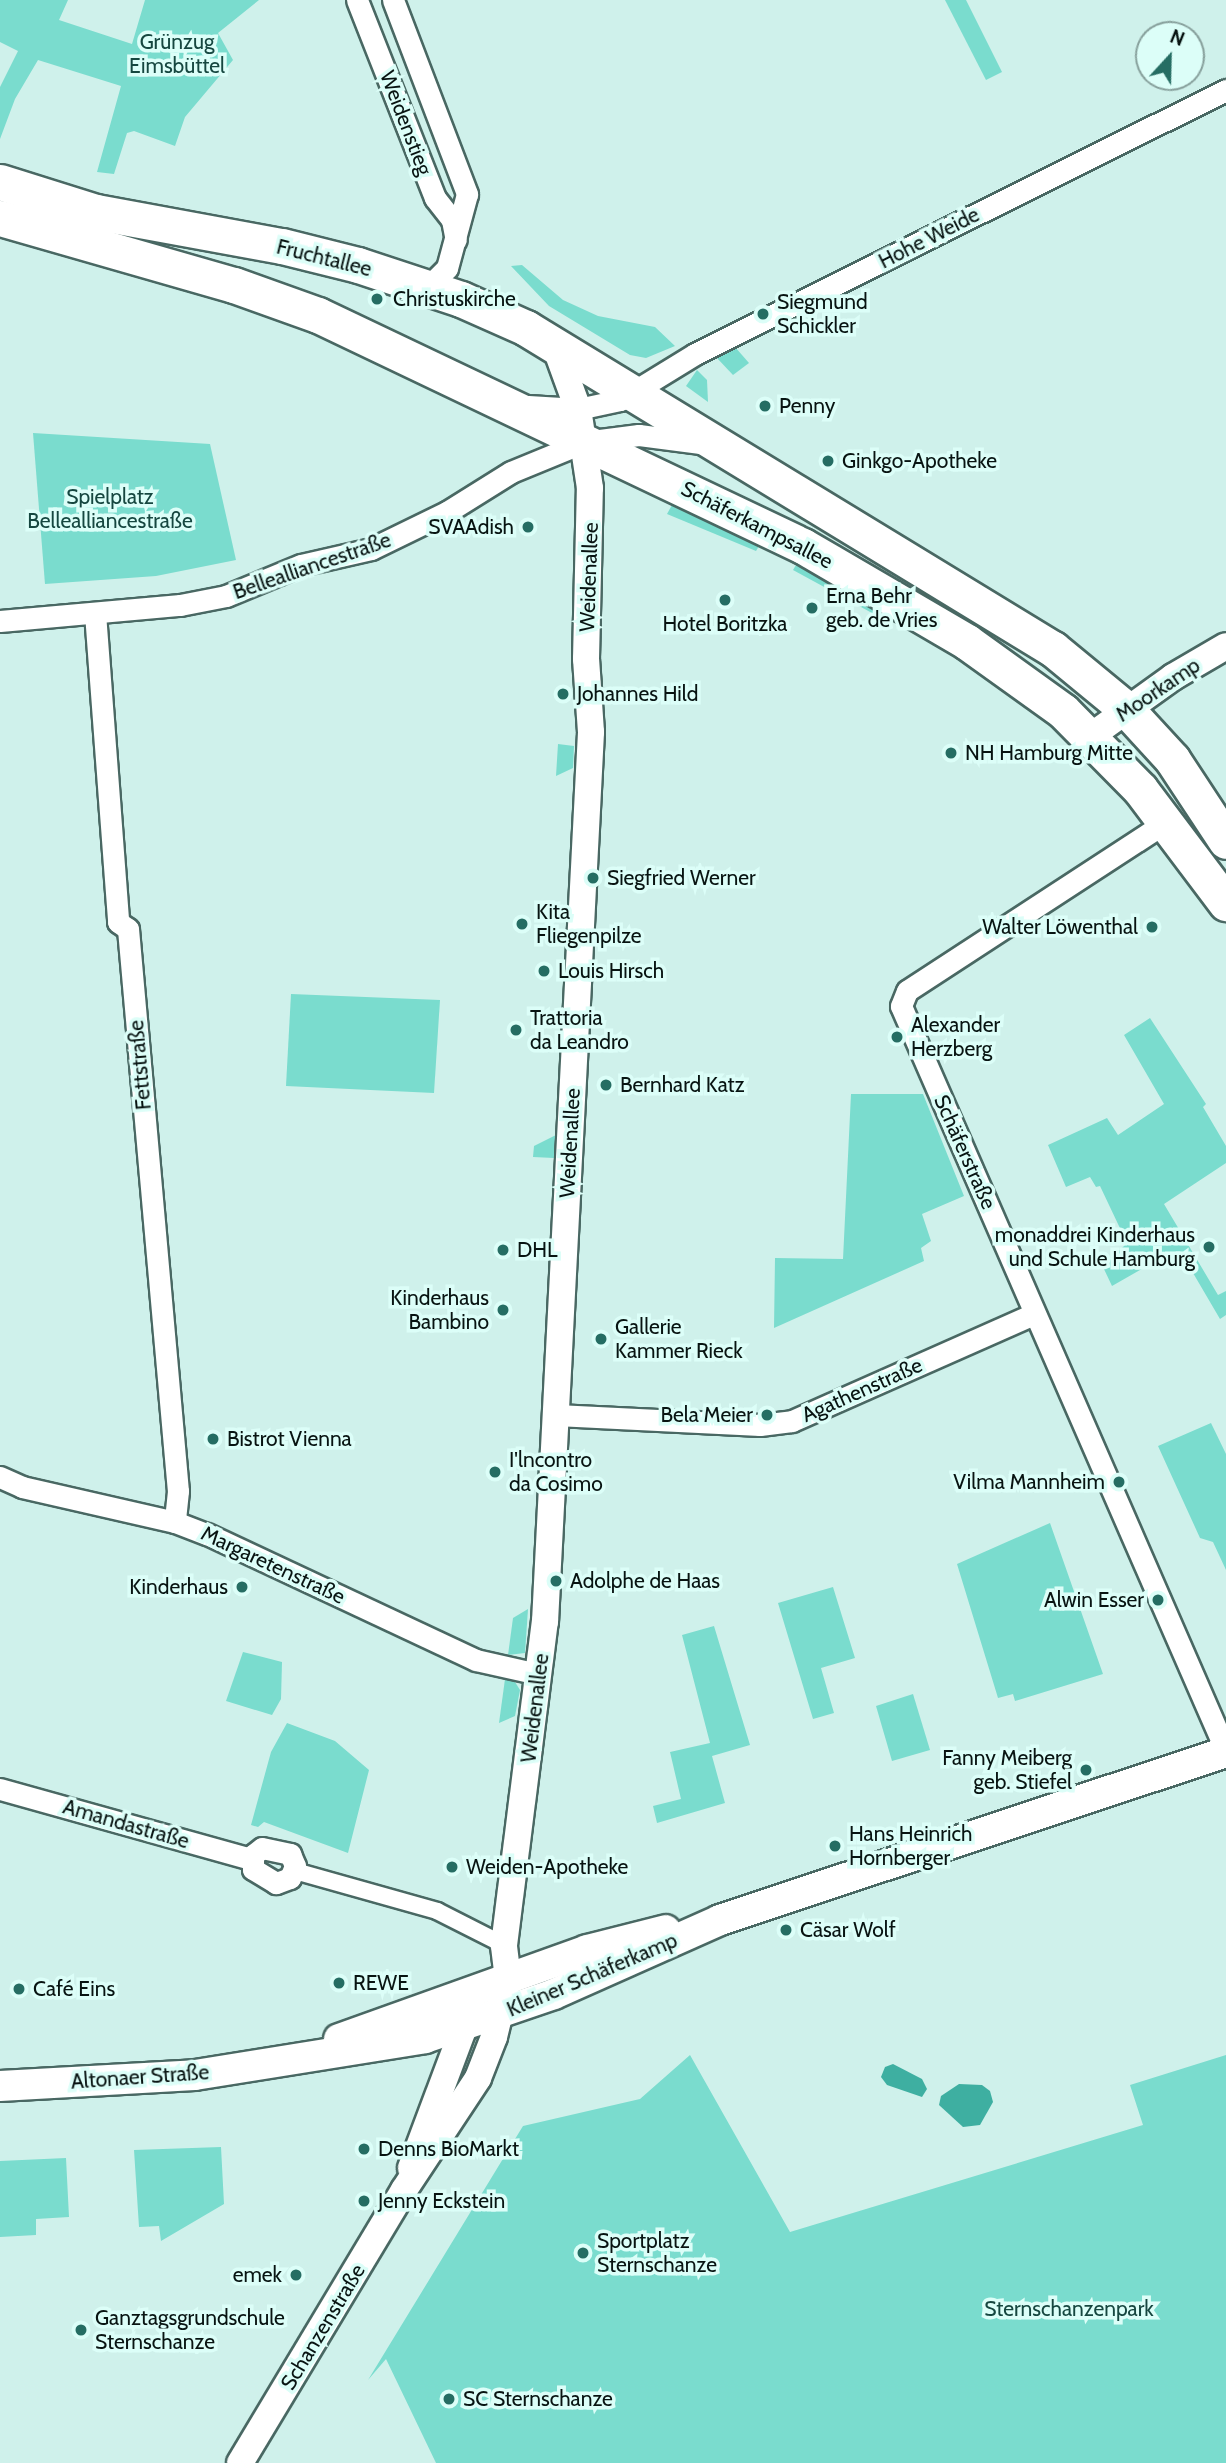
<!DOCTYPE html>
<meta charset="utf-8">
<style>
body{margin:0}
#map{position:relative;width:1226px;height:2463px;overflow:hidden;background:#cff1eb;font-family:Cabin,sans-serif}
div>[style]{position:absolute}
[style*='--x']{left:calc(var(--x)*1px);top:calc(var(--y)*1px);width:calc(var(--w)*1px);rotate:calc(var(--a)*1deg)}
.green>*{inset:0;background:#7adcce}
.water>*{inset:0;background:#3eafa1}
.roads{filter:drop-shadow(2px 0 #496863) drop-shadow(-2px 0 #496863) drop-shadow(0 2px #496863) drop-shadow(0 -2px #496863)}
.pedestrian>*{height:16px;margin:-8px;padding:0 8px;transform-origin:8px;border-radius:8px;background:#fff}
.minor>*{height:21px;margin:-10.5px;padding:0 10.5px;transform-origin:10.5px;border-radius:10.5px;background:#fff}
.tertiary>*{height:26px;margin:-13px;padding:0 13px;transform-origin:13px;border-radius:13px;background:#fff}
.secondary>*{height:30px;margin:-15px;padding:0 15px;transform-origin:15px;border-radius:15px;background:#fff}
.primary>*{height:35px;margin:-17.5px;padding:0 17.5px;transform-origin:17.5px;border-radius:17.5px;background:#fff}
.dots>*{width:19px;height:19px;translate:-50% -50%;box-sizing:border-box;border:4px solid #dcfef8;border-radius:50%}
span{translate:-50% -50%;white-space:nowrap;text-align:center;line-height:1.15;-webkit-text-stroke:7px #dcfef8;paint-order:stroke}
.park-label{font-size:21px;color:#164740}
.street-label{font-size:21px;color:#081412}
.poi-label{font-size:21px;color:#081412}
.left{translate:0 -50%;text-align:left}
.right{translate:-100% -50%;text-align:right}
.north{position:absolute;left:1135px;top:21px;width:70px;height:70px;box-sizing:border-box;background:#dcfef8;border:2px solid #87a09c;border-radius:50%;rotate:22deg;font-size:19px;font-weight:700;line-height:28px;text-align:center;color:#081412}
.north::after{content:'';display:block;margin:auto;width:24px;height:32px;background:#256d63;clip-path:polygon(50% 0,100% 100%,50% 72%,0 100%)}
</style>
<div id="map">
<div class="green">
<i style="clip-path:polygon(0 0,68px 0,59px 20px,132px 44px,145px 0,259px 0,218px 33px,233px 60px,185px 117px,175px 146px,134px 131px,127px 133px,114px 174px,97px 172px,121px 86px,38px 60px,15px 99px,0 139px,0 87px,18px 51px,0 42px)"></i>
<i style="clip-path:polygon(945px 0,966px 0,1002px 72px,986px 80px)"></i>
<i style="clip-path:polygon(522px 265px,563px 300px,598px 316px,655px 327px,675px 346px,646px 358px,630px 355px,549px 306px,511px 266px)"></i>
<i style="clip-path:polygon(735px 347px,749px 363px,733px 375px,716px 357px)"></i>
<i style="clip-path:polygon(697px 370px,707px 380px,708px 402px,686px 386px)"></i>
<i style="clip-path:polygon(33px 433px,210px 444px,236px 560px,156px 576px,45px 584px)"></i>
<i style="clip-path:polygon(672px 505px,759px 546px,756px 551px,667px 514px)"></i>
<i style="clip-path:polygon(796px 565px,886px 614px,883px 619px,793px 570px)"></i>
<i style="clip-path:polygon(558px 744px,574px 746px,573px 768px,556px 776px)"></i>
<i style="clip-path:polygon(291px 994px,440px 1000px,434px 1093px,286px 1086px)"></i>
<i style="clip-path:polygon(1150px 1018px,1206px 1104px,1203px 1107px,1226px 1146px,1226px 1163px,1164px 1204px,1218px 1295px,1226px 1291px,1226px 1315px,1220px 1319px,1186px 1261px,1178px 1265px,1168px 1254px,1112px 1286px,1103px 1267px,1127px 1243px,1100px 1186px,1096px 1187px,1090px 1177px,1066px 1187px,1048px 1145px,1107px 1118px,1118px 1135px,1164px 1104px,1124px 1035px)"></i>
<i style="clip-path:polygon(851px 1094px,923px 1094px,964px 1196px,922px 1214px,931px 1241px,921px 1248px,924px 1261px,774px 1328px,775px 1258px,843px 1259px)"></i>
<i style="clip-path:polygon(556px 1135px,554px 1158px,533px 1157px,534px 1146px)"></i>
<i style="clip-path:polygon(1211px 1423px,1226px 1454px,1226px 1570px,1213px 1542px,1200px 1538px,1158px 1446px)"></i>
<i style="clip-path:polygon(1050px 1523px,1103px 1674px,1015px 1701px,1013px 1694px,998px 1698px,957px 1564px)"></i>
<i style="clip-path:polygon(833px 1587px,855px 1658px,821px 1668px,834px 1713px,813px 1719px,778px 1603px)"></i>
<i style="clip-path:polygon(528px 1609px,525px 1653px,508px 1655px,513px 1618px)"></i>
<i style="clip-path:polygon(714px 1626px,750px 1745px,712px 1756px,725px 1803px,657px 1823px,653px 1806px,681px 1799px,670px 1752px,710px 1743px,682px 1635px)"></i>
<i style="clip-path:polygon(243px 1652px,282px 1662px,281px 1699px,272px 1715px,226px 1701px)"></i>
<i style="clip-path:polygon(505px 1679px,515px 1682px,520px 1690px,515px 1716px,499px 1723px)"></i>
<i style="clip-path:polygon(913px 1694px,930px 1750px,892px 1761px,876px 1706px)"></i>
<i style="clip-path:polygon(287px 1723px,335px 1741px,369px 1770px,348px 1853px,264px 1822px,258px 1827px,251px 1825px,271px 1752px)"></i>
<i style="clip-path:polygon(690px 2055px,790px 2232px,1143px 2125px,1130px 2085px,1226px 2055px,1226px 2463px,436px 2463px,386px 2359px,368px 2380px,523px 2126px,640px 2099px)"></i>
<i style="clip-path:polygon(221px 2147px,224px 2204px,161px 2241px,159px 2226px,139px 2227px,134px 2150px)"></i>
<i style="clip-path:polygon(66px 2158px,69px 2217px,36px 2219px,36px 2235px,0 2237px,0 2161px)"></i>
</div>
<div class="water">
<i style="clip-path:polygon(893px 2064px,922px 2079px,927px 2089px,922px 2097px,887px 2085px,881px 2077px,885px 2067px)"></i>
<i style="clip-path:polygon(959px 2084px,982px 2085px,990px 2091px,993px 2102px,980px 2125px,963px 2127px,939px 2105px,941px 2096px)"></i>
</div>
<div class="roads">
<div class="pedestrian">
<i style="--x:295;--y:1871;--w:148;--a:15.7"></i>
<i style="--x:437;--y:1911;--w:75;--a:26.9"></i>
</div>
<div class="minor">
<i style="--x:357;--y:0;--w:213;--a:68.5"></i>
<i style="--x:435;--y:198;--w:28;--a:52"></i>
<i style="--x:452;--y:220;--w:20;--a:79"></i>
<i style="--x:393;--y:0;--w:208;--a:69.1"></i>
<i style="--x:467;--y:194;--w:77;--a:105.1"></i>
<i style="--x:447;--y:268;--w:17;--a:135"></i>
<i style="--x:435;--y:280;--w:16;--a:162"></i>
<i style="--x:528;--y:406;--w:50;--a:3.4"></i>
<i style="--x:578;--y:409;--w:43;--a:-12.1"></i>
<i style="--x:620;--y:400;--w:88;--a:-31.5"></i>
<i style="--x:695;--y:354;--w:593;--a:-26.44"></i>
<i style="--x:95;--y:613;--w:310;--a:85.7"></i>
<i style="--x:118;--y:922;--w:12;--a:35"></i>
<i style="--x:128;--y:929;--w:564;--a:84.92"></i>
<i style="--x:178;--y:1491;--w:31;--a:96"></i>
<i style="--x:0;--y:621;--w:181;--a:-5.1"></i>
<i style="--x:180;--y:605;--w:47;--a:-11.1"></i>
<i style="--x:226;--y:596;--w:81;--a:-22.5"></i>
<i style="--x:301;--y:565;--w:72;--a:-12.9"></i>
<i style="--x:371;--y:549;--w:85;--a:-26"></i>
<i style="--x:447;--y:512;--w:75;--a:-32"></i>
<i style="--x:511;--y:472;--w:79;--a:-22.3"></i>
<i style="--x:584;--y:442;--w:55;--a:-7.3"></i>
<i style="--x:639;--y:435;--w:62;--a:7.5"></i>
<i style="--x:1166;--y:822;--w:309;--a:146.9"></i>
<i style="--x:907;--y:991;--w:16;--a:112"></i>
<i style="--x:901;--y:1006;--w:813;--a:66.43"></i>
<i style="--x:556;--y:1415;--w:204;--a:2.8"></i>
<i style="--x:760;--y:1425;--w:32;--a:-7"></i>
<i style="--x:792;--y:1421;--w:264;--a:-23.9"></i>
<i style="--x:0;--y:1477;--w:24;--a:24"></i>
<i style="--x:22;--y:1487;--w:157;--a:12.9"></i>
<i style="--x:175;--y:1522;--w:34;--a:21"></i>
<i style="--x:207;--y:1534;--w:297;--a:25.1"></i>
<i style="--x:476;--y:1660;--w:64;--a:12.7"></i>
<i style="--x:0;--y:1789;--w:261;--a:15.6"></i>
<i style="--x:262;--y:1848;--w:29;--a:12"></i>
<i style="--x:290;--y:1854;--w:13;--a:67"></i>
<i style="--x:295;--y:1866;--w:13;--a:113"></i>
<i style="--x:290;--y:1878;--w:15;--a:160"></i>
<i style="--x:276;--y:1883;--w:27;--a:-149"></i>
<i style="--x:253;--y:1869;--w:14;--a:-90"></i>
<i style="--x:253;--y:1855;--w:11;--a:-38"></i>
</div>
<div class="tertiary">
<i style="--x:1091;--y:736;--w:101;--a:-35.7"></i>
<i style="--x:1173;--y:677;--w:61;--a:-30.3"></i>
<i style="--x:411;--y:2168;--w:168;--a:-69.4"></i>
<i style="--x:240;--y:2463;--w:318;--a:-59"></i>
<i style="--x:404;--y:2190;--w:134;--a:-56.5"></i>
<i style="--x:478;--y:2078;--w:44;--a:-68.7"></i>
<i style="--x:494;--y:2037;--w:60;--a:-76.4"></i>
<i style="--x:508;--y:1979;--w:34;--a:-97"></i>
<i style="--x:504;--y:1945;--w:326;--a:-82.8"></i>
<i style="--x:545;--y:1622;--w:891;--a:-87.04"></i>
<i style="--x:591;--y:732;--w:73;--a:-93.9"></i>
<i style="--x:586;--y:659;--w:171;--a:-88.7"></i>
<i style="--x:590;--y:488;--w:80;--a:-98.6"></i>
<i style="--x:578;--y:409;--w:70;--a:-110"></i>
</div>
<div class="secondary">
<i style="--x:339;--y:2039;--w:263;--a:-19.7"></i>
<i style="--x:587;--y:1950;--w:81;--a:-14.2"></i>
<i style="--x:0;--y:2086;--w:195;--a:-3.2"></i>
<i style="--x:195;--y:2075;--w:233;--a:-9.1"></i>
<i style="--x:425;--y:2038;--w:136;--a:-18.8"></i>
<i style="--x:554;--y:1994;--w:182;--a:-24"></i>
<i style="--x:720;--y:1920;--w:533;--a:-18.37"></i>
</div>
<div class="primary">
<i style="--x:0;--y:182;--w:101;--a:17.4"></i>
<i style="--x:96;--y:212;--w:189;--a:10.4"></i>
<i style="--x:282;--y:246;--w:78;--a:14"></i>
<i style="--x:358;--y:265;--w:108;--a:18.3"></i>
<i style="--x:461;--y:299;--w:71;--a:24"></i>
<i style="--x:526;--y:328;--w:617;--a:31.35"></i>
<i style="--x:1053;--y:649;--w:96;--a:39.5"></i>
<i style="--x:1127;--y:710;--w:67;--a:47.4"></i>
<i style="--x:1172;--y:759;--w:98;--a:56.6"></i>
<i style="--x:0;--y:218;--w:243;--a:16"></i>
<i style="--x:234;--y:285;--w:89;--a:19.7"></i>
<i style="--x:318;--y:315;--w:537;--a:25.47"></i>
<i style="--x:803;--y:546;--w:190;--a:30.3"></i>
<i style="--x:967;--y:642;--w:118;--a:35.7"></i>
<i style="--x:1063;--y:711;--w:110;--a:45.4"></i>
<i style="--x:1140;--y:789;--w:143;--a:53"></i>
</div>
</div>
<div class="dots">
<i style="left:377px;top:299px;background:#256d63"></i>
<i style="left:763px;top:314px;background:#256d63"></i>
<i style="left:765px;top:406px;background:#256d63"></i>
<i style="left:828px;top:461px;background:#256d63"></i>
<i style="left:528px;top:527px;background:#256d63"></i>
<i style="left:725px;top:600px;background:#256d63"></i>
<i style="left:812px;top:608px;background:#256d63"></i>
<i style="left:563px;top:694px;background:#256d63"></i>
<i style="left:951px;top:753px;background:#256d63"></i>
<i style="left:593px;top:878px;background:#256d63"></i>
<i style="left:522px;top:924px;background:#256d63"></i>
<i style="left:1152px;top:927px;background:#256d63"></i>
<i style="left:544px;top:971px;background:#256d63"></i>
<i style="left:516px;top:1030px;background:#256d63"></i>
<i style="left:897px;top:1037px;background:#256d63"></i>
<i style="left:606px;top:1085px;background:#256d63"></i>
<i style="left:1209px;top:1247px;background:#256d63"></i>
<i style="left:503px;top:1250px;background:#256d63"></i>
<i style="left:503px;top:1310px;background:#256d63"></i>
<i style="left:601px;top:1339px;background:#256d63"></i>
<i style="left:767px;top:1415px;background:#256d63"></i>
<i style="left:213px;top:1439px;background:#256d63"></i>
<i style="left:495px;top:1472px;background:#256d63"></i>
<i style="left:1119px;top:1482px;background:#256d63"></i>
<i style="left:556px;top:1581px;background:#256d63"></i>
<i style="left:242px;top:1587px;background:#256d63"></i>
<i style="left:1158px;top:1600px;background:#256d63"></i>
<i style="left:1086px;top:1770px;background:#256d63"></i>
<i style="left:835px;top:1846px;background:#256d63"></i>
<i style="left:452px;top:1867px;background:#256d63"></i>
<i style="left:786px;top:1930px;background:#256d63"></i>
<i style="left:339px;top:1983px;background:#256d63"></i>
<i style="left:19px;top:1989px;background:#256d63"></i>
<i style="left:364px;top:2149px;background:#256d63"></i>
<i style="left:364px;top:2201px;background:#256d63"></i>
<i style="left:583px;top:2253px;background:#256d63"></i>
<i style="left:296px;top:2275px;background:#256d63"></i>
<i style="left:81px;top:2330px;background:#256d63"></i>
<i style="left:449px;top:2399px;background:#256d63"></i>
</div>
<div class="park-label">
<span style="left:177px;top:54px">Grünzug<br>Eimsbüttel</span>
<span style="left:110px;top:509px">Spielplatz<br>Bellealliancestraße</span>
<span style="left:1069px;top:2309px">Sternschanzenpark</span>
</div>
<div class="street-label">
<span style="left:406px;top:123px;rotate:69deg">Weidenstieg</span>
<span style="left:929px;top:238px;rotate:-27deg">Hohe Weide</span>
<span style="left:324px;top:258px;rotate:14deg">Fruchtallee</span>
<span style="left:757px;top:525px;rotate:27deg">Schäferkampsallee</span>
<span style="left:312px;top:566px;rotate:-19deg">Bellealliancestraße</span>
<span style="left:589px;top:577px;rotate:-88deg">Weidenallee</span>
<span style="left:1158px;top:690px;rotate:-34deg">Moorkamp</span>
<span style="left:140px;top:1065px;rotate:-95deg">Fettstraße</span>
<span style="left:570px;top:1143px;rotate:-87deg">Weidenallee</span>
<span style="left:965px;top:1152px;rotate:66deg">Schäferstraße</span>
<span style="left:862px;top:1390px;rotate:-24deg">Agathenstraße</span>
<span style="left:273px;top:1565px;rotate:25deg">Margaretenstraße</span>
<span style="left:535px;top:1708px;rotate:-83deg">Weidenallee</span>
<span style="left:126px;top:1824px;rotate:16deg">Amandastraße</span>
<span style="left:592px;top:1975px;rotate:-23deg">Kleiner Schäferkamp</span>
<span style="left:140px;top:2077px;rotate:-4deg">Altonaer Straße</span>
<span style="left:323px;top:2327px;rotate:-59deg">Schanzenstraße</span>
</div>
<div class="poi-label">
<span class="left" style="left:393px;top:299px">Christuskirche</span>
<span class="left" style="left:777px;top:314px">Siegmund<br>Schickler</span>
<span class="left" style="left:779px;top:406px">Penny</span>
<span class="left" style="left:842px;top:461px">Ginkgo-Apotheke</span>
<span class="right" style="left:514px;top:527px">SVAAdish</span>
<span class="left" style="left:826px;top:608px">Erna Behr<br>geb. de Vries</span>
<span style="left:725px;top:624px">Hotel Boritzka</span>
<span class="left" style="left:577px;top:694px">Johannes Hild</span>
<span class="left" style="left:965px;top:753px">NH Hamburg Mitte</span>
<span class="left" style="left:607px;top:878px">Siegfried Werner</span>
<span class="left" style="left:536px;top:924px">Kita<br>Fliegenpilze</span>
<span class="right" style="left:1138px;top:927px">Walter Löwenthal</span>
<span class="left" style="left:558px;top:971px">Louis Hirsch</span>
<span class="left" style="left:530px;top:1030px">Trattoria<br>da Leandro</span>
<span class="left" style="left:911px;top:1037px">Alexander<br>Herzberg</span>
<span class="left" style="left:620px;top:1085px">Bernhard Katz</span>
<span class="right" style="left:1195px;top:1247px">monaddrei Kinderhaus<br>und Schule Hamburg</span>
<span class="left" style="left:517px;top:1250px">DHL</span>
<span class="right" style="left:489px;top:1310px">Kinderhaus<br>Bambino</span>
<span class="left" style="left:615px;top:1339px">Gallerie<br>Kammer Rieck</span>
<span class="right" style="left:753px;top:1415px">Bela Meier</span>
<span class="left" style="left:227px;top:1439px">Bistrot Vienna</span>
<span class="left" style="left:509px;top:1472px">I'lncontro<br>da Cosimo</span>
<span class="right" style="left:1105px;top:1482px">Vilma Mannheim</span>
<span class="left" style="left:570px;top:1581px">Adolphe de Haas</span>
<span class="right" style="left:228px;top:1587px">Kinderhaus</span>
<span class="right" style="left:1144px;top:1600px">Alwin Esser</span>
<span class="right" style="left:1072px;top:1770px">Fanny Meiberg<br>geb. Stiefel</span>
<span class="left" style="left:849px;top:1846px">Hans Heinrich<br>Hornberger</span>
<span class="left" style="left:466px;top:1867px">Weiden-Apotheke</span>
<span class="left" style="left:800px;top:1930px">Cäsar Wolf</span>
<span class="left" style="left:353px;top:1983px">REWE</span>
<span class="left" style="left:33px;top:1989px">Café Eins</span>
<span class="left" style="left:378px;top:2149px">Denns BioMarkt</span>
<span class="left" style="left:378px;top:2201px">Jenny Eckstein</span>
<span class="left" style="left:597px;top:2253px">Sportplatz<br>Sternschanze</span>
<span class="right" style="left:282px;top:2275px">emek</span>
<span class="left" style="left:95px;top:2330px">Ganztagsgrundschule<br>Sternschanze</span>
<span class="left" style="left:463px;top:2399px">SC Sternschanze</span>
</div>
<div class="north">N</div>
</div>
